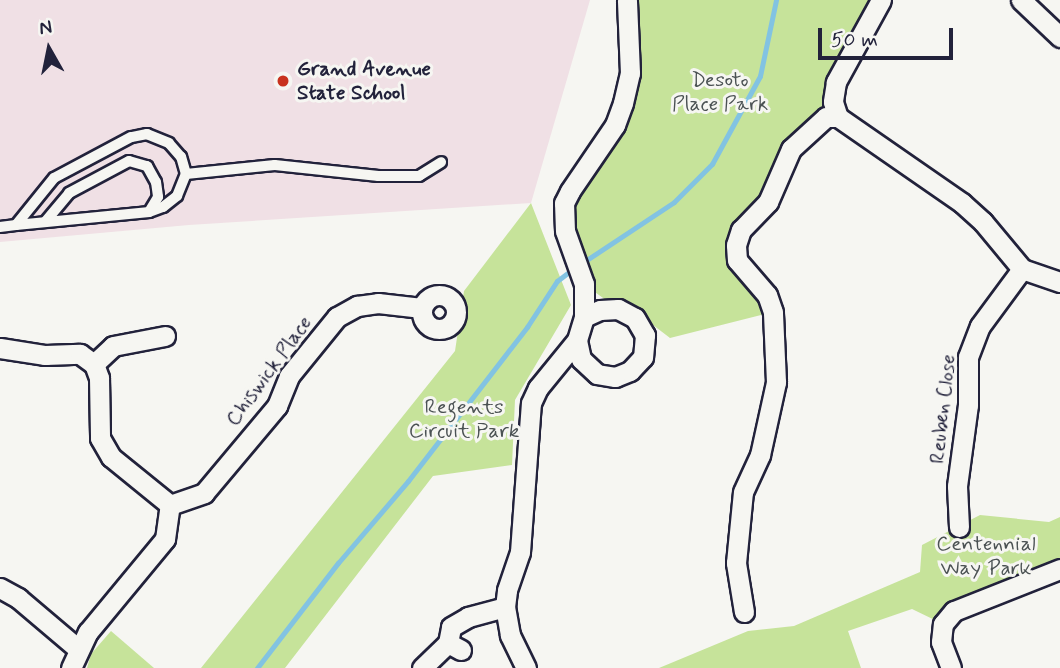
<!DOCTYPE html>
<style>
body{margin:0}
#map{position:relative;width:1060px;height:668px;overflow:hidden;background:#f6f6f2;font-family:Mynerve,sans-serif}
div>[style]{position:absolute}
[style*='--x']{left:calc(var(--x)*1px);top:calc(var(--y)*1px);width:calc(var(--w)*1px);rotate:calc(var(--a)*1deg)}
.built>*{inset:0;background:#f0e0e5}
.green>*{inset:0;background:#c6e39a}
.stream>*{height:5px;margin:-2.5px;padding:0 2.5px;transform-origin:2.5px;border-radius:2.5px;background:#82c3e2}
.roads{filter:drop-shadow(2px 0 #22223b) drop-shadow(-2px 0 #22223b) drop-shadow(0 2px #22223b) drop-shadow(0 -2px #22223b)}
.lane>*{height:10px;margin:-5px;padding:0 5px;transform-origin:5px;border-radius:5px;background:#f6f6f2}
.street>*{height:19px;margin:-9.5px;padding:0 9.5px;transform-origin:9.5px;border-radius:9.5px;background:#f6f6f2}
.street>.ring{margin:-9.5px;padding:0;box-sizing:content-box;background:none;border:19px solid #f6f6f2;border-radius:50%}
.dots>*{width:19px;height:19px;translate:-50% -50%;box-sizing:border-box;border:4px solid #f6f6f2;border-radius:50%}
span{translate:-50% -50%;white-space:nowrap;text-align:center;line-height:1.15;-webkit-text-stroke:6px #f6f6f2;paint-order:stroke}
.poi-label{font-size:21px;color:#22223b;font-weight:700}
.left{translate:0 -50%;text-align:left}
.park-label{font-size:21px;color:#4b5253}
.street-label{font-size:21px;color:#22223b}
.north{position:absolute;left:14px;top:14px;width:70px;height:70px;-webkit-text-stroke:5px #f6f6f2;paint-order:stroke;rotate:351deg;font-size:19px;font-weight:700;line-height:28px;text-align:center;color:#22223b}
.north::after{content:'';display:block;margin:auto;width:24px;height:32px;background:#22223b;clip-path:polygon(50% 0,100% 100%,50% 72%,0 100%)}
.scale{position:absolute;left:818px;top:28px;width:135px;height:32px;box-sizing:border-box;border:4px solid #22223b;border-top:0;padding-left:9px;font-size:21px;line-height:24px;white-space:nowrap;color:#22223b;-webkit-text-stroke:5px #f6f6f2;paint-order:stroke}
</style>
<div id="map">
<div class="built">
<i style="clip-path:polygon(0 0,590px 0,531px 203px,189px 225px,0 242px)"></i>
</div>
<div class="green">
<i style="clip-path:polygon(627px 0,881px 0,833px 102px,809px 131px,736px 245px,773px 312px,670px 338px,640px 315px,618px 309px,584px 284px,569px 244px,570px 191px,623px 103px)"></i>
<i style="clip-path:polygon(531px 203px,571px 305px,515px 400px,512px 465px,433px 476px,285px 668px,201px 668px,455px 351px,464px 291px)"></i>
<i style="clip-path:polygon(980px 515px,1049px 522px,1060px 517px,1060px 569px,943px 624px,912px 609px,848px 631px,861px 668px,659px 668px,748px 631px,794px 626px,920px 572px,922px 545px)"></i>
<i style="clip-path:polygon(111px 631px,154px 668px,87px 668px,91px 654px)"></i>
</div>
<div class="stream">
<i style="--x:582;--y:263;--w:110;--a:-33.5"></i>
<i style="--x:674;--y:202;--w:54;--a:-45"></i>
<i style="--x:712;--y:164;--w:100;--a:-61.4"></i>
<i style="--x:760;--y:76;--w:78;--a:-78.1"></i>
<i style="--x:257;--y:668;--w:133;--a:-52.4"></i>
<i style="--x:338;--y:563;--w:108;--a:-49.5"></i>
<i style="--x:408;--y:481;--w:195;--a:-52.3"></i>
<i style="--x:527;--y:327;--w:55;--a:-56.9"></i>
<i style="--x:557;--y:281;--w:21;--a:-37"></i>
</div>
<div class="roads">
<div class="lane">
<i style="--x:186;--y:174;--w:89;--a:-5.8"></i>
<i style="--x:275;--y:165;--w:104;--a:6.1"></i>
<i style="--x:378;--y:176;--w:41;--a:0"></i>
<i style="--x:419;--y:176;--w:26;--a:-32"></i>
<i style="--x:45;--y:222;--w:38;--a:-50"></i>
<i style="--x:69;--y:193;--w:68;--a:-28.1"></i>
<i style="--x:129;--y:161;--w:19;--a:16"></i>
<i style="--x:147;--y:166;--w:18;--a:61"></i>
<i style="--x:156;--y:182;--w:15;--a:82"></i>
<i style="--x:158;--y:197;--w:17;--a:121"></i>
<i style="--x:0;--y:227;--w:16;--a:-7"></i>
<i style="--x:16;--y:225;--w:134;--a:-5.6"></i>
<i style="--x:149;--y:212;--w:15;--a:-20"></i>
<i style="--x:163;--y:207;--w:18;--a:-38"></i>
<i style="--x:177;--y:196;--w:24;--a:-68"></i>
<i style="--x:186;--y:174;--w:18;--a:-106"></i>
<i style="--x:181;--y:157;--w:18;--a:-131"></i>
<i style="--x:169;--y:143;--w:24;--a:-158"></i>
<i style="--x:147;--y:134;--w:16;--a:169"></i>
<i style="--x:131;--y:137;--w:87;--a:152"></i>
<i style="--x:54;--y:178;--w:60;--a:129"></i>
</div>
<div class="street">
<i style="--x:881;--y:0;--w:94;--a:118.8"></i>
<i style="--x:836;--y:82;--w:20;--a:99"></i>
<i style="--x:833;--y:102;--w:16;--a:72"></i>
<i style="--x:838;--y:117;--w:151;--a:34.7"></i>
<i style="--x:962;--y:203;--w:28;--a:42"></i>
<i style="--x:983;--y:222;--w:61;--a:50.3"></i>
<i style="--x:1022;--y:269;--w:40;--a:18.9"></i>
<i style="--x:1021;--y:0;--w:54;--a:43.5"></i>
<i class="ring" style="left:422px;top:295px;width:15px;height:15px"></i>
<i style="--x:618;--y:309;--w:19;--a:28"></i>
<i style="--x:635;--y:318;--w:20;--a:60"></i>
<i style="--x:645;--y:335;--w:22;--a:95"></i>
<i style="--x:643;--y:357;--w:19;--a:133"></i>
<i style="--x:630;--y:371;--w:16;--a:158"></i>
<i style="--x:615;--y:377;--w:18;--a:-171"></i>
<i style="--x:597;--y:374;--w:22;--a:-137"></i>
<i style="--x:581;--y:359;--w:19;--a:-102"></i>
<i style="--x:577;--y:340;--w:24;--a:-73"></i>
<i style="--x:584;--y:317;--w:17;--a:-24"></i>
<i style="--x:600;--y:310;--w:18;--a:-3"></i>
<i style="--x:584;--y:317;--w:33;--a:-90"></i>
<i style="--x:584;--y:284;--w:56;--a:-109.7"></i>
<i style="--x:565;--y:231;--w:28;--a:-92"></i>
<i style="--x:564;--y:203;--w:13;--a:-63"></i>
<i style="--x:570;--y:191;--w:80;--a:-55.7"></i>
<i style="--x:615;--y:125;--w:23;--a:-70"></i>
<i style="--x:623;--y:103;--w:31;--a:-77"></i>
<i style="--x:630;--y:73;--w:73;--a:-92.4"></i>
<i style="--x:0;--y:348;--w:46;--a:8.8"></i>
<i style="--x:45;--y:355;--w:35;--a:-2"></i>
<i style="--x:80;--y:354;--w:17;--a:36"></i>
<i style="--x:94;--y:364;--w:15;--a:70"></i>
<i style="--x:99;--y:378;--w:60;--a:89"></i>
<i style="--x:100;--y:438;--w:22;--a:60"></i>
<i style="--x:111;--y:457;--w:76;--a:39.1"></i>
<i style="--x:94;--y:364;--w:26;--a:-43"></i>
<i style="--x:113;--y:346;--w:53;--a:-10.9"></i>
<i style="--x:170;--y:505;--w:36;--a:-19"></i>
<i style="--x:204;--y:493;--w:114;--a:-50"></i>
<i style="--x:277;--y:406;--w:32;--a:-68"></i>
<i style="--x:289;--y:376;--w:76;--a:-50.9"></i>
<i style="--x:337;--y:317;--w:23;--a:-29"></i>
<i style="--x:357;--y:306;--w:21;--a:-8"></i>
<i style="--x:378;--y:303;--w:44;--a:6.5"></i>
<i style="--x:959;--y:527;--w:41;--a:-92.8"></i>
<i style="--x:957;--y:486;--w:82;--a:-82.3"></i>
<i style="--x:968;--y:405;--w:48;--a:-90"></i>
<i style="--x:968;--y:357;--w:33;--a:-69"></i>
<i style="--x:980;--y:326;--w:71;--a:-53.6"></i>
<i style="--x:0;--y:588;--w:21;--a:29"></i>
<i style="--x:18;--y:598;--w:77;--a:40.3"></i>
<i style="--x:744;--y:612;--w:50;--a:-99.3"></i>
<i style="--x:736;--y:563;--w:71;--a:-84.4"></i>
<i style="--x:743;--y:492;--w:41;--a:-65.3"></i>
<i style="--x:760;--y:455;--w:75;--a:-77.6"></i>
<i style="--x:776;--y:382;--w:70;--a:-92.5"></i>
<i style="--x:773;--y:312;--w:18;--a:-109"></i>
<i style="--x:767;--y:295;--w:46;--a:-130.6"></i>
<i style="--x:737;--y:260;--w:15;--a:-94"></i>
<i style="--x:736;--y:245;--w:16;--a:-72"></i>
<i style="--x:741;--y:230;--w:39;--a:-46"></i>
<i style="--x:768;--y:202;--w:58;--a:-66.5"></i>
<i style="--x:791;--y:149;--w:47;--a:-42.4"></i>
<i style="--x:826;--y:117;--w:12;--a:0"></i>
<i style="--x:461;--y:650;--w:15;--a:-152"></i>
<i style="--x:448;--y:643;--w:16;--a:-79"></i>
<i style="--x:451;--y:627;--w:20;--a:-30"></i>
<i style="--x:468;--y:617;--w:38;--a:-15"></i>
<i style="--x:71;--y:668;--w:40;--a:-65"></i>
<i style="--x:88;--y:632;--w:121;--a:-50.4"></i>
<i style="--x:165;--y:539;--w:34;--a:-82"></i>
<i style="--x:422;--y:668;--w:36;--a:-44"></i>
<i style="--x:526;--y:668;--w:37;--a:-116"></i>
<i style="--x:510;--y:635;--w:28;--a:-100"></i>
<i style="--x:505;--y:607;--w:17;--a:-83"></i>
<i style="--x:507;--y:590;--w:40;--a:-71.1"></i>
<i style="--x:520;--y:552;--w:149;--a:-85.8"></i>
<i style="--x:531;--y:403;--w:17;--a:-65"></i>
<i style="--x:538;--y:388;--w:62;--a:-50.9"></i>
<i style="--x:951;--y:668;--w:28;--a:-111"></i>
<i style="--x:941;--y:642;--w:18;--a:-84"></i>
<i style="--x:943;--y:624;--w:17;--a:-50"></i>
<i style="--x:954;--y:611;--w:114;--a:-21.6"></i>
</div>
</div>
<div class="dots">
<i style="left:283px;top:81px;background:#c8321e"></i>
</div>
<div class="poi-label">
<span class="left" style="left:297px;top:81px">Grand Avenue<br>State School</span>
</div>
<div class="park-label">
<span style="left:720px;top:92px">Desoto<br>Place Park</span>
<span style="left:464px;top:419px">Regents<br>Circuit Park</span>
<span style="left:986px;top:556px">Centennial<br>Way Park</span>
</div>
<div class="street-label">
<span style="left:269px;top:371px;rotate:-54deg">Chiswick Place</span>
<span style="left:943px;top:409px;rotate:-84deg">Reuben Close</span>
</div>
<div class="north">N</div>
<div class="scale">50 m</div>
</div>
